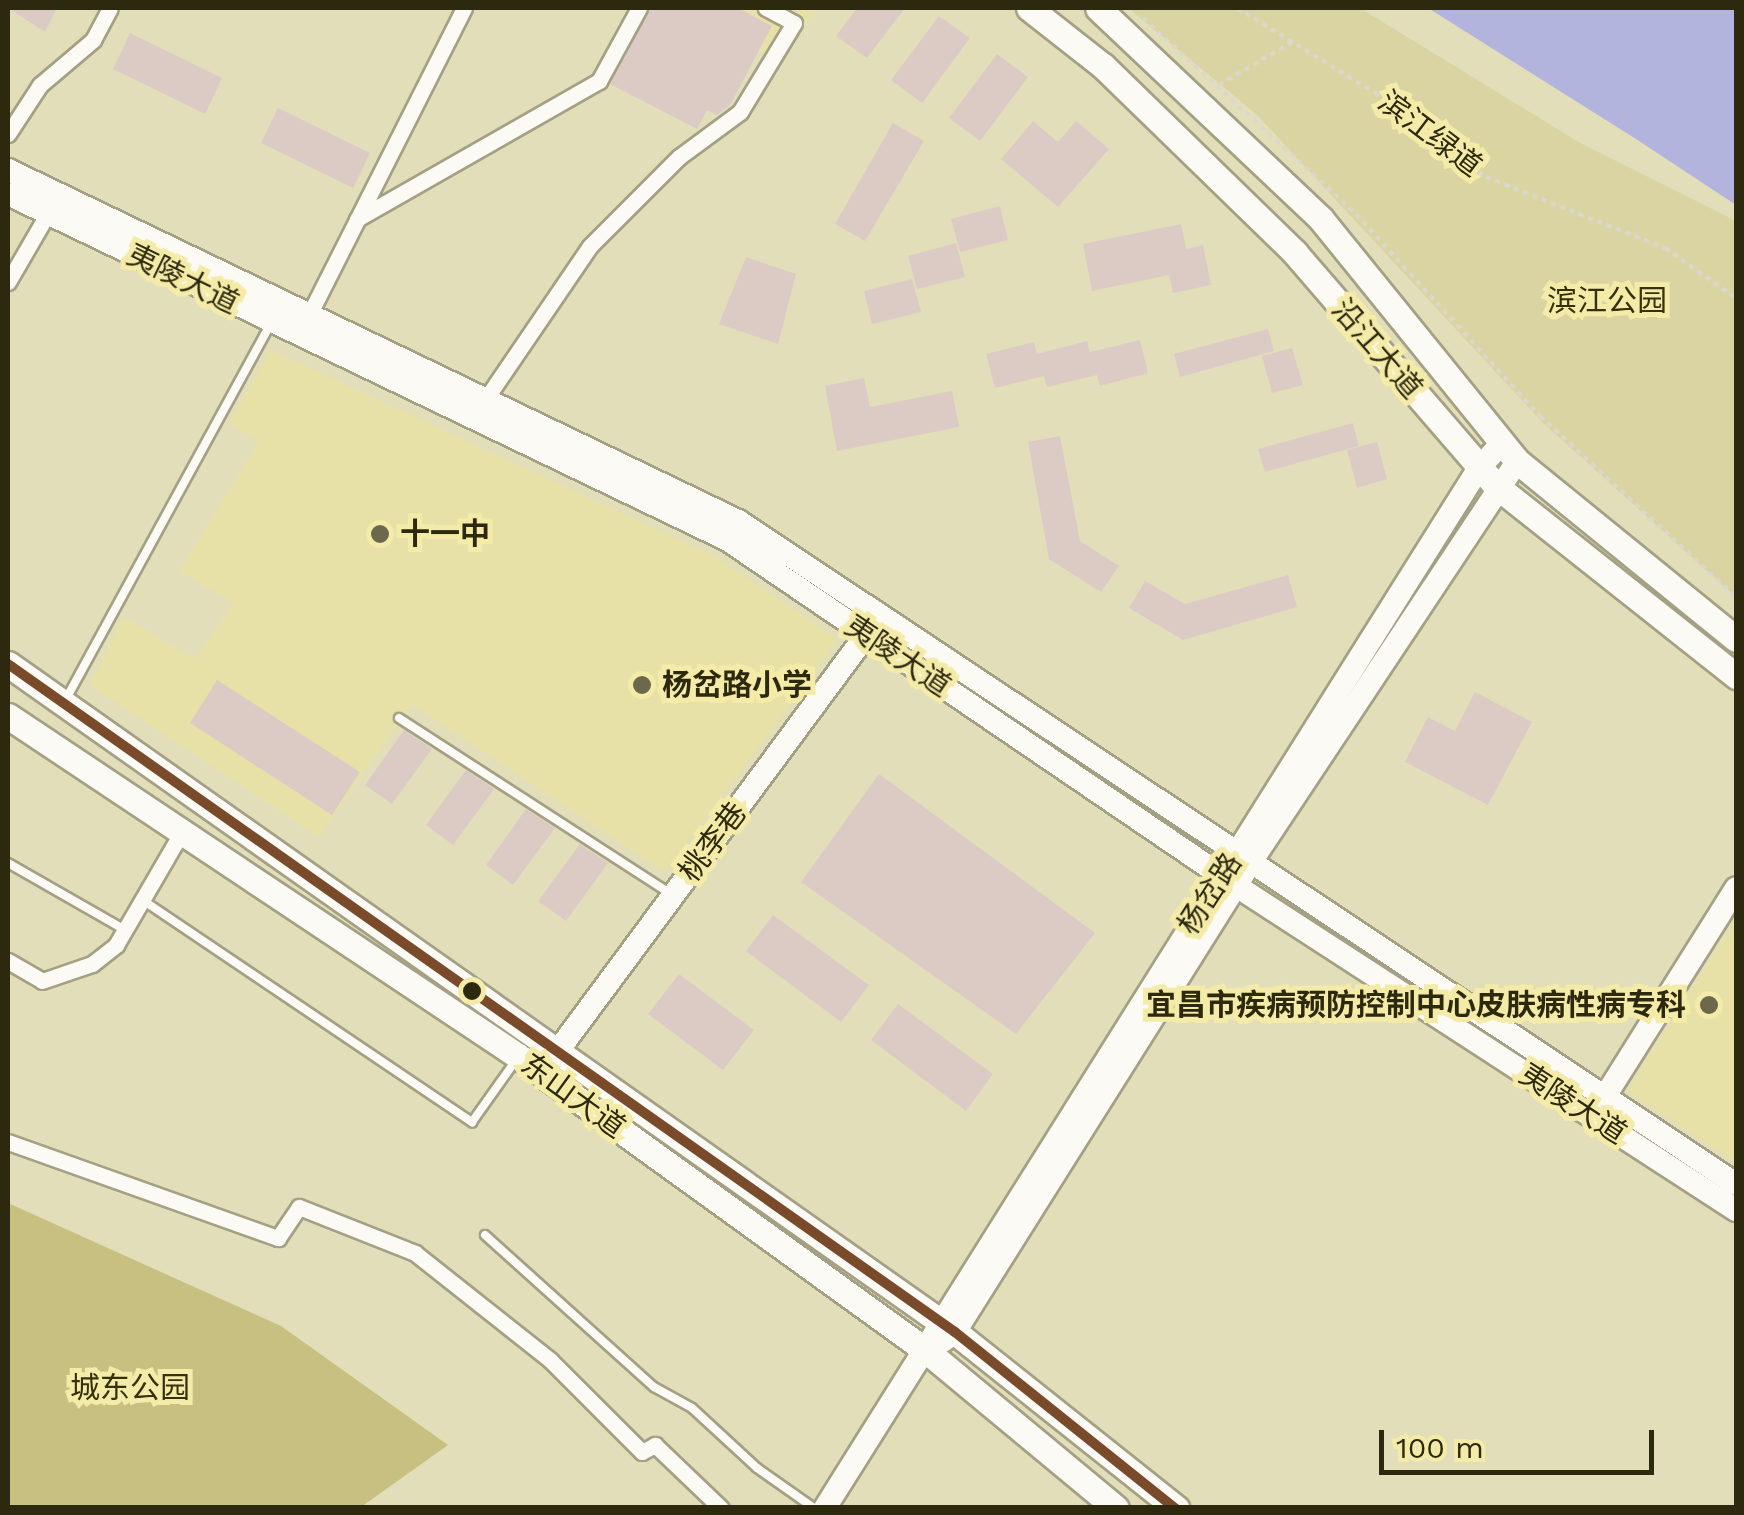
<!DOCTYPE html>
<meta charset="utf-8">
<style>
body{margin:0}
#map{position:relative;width:1744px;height:1515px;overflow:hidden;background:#e2deba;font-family:"Work Sans","Noto Sans SC",sans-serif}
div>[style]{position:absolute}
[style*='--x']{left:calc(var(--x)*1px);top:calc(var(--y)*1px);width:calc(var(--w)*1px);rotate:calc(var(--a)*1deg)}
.built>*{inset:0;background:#e8e1a7}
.green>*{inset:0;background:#dad4a3}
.forest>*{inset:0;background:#c8c081}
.water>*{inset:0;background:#b3b4de}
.building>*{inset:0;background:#dccbc4}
.path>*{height:4px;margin-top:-2px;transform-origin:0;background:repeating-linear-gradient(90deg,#dad8cd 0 5px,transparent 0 10px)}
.roads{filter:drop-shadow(2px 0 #a4a084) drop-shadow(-2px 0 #a4a084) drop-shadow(0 2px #a4a084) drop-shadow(0 -2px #a4a084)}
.lane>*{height:8px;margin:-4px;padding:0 4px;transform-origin:4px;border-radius:4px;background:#fbfaf5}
.street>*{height:15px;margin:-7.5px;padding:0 7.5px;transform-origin:7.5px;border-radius:7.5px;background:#fbfaf5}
.secondary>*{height:22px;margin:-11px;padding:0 11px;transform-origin:11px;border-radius:11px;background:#fbfaf5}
.primary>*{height:25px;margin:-12.5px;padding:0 12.5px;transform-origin:12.5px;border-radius:12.5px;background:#fbfaf5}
.bus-1>*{height:10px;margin:-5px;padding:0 5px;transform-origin:5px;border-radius:5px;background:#7a4b2a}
.dots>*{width:28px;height:28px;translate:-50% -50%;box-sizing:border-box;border:5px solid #f4eba8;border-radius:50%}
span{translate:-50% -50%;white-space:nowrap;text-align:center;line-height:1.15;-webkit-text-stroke:10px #f4eba8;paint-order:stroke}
.street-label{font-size:30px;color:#2d290f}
.park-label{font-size:30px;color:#36310c}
.poi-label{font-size:30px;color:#2d290f;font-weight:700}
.left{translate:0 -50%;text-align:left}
.right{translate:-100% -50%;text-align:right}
.frame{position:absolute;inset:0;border:10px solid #2d290f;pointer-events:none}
.scale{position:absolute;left:1379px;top:1430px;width:275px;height:45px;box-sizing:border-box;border:5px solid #2d290f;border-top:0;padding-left:12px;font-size:30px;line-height:35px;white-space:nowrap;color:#2d290f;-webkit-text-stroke:8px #f4eba8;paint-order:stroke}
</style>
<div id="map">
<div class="built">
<i style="clip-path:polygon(670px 8px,817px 8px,779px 61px)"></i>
<i style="clip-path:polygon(271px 350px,718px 558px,838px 640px,665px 872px,411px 704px,319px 837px,90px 685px,123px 617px,195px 659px,234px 603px,179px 571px,259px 442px,229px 423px)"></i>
<i style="clip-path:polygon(1736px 919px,1736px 1163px,1627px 1091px)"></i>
</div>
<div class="green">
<i style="clip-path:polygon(1128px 8px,1360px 8px,1582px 144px,1736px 221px,1736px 597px,1542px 422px,1257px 115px)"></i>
</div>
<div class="forest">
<i style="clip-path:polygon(8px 1203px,281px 1326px,448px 1445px,361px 1507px,8px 1507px)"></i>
</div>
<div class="water">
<i style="clip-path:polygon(1428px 8px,1736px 8px,1736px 205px,1636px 139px)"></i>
</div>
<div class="building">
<i style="clip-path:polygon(8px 8px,57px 8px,45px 32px)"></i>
<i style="clip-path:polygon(650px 8px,738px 8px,772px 26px,730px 105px,717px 115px,707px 110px,697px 129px,610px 84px)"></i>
<i style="clip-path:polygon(857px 8px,905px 8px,867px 58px,836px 36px)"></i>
<i style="clip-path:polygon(939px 16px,970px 38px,922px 103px,891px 80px)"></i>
<i style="clip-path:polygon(130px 33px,222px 78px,205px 114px,113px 69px)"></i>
<i style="clip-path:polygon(997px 54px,1028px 77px,980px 141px,949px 118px)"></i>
<i style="clip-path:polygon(278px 108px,370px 153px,353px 188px,261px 143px)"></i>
<i style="clip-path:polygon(1033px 121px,1058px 142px,1076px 121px,1109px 149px,1058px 207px,1001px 159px)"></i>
<i style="clip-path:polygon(893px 123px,924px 141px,865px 241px,835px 224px)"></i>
<i style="clip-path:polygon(1000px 206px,1008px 240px,960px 252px,951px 219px)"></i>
<i style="clip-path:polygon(1181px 224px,1186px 249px,1203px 245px,1211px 285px,1173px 293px,1169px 275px,1092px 291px,1083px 244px)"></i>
<i style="clip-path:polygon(956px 243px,965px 277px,917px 289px,908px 256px)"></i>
<i style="clip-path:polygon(746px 257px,796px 274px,778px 344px,719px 324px)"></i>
<i style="clip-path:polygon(912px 279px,921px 312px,872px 324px,864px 291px)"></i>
<i style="clip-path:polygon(1268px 329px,1274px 351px,1180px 377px,1174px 354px)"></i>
<i style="clip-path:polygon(1140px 340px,1148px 373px,1100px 386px,1097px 375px,1047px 387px,1044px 376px,995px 388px,986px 354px,1034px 342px,1037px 354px,1087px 341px,1090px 352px)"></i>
<i style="clip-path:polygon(1292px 348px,1303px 385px,1272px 393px,1262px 356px)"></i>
<i style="clip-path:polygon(864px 378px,870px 407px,952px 391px,959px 427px,837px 451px,825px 386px)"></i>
<i style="clip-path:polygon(1353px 423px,1359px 446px,1265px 472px,1258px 449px)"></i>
<i style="clip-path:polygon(1060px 436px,1080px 541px,1119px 566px,1101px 592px,1049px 559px,1028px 442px)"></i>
<i style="clip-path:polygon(1377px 442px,1387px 479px,1357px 488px,1347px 450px)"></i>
<i style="clip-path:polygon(1288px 575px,1297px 607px,1183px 640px,1129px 608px,1145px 581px,1185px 604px)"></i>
<i style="clip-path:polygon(217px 680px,360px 772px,332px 815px,190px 723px)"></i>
<i style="clip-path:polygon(1475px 692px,1532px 722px,1488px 805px,1405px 762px,1428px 717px,1455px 731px)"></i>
<i style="clip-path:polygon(404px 730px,432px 749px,392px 804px,365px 785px)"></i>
<i style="clip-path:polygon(466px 770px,494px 789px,453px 845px,426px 825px)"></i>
<i style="clip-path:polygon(879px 774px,1095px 933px,1016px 1034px,801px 882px)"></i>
<i style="clip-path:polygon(526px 809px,555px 828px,513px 885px,486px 865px)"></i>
<i style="clip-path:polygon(580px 844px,608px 863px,566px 921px,538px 901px)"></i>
<i style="clip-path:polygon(773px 915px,869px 985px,841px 1022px,746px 951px)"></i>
<i style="clip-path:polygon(679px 974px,754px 1030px,723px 1070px,648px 1014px)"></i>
<i style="clip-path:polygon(898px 1004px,993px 1074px,966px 1111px,871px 1040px)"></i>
</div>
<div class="path">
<i style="--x:1237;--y:8;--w:162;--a:31.6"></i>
<i style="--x:1375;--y:93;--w:139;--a:37.1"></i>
<i style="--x:1486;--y:177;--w:193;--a:21.6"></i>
<i style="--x:1665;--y:248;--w:87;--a:35.2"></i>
<i style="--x:1143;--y:18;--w:289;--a:42.6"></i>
<i style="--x:1356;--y:214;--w:273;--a:47.7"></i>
<i style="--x:1540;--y:416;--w:267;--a:42.7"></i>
<i style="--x:1219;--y:85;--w:85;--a:-30.5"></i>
</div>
<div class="roads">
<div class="lane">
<i style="--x:66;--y:699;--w:426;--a:-61.4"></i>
<i style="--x:399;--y:718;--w:322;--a:32.9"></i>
<i style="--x:8;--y:863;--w:135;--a:29.8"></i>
<i style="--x:144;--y:901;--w:396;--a:34"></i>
<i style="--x:472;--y:1122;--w:76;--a:-54.6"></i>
<i style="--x:485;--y:1235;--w:227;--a:42"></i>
<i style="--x:654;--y:1387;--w:43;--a:28.9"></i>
<i style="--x:692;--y:1408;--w:88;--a:42.7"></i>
<i style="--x:757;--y:1468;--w:70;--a:35.1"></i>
</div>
<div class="street">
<i style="--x:8;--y:134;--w:59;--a:-56.9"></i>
<i style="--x:40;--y:85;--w:70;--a:-40.3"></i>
<i style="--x:93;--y:40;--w:36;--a:-62"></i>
<i style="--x:357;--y:219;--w:279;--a:-29.7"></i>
<i style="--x:599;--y:81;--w:83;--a:-61.3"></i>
<i style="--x:8;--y:282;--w:80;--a:-59.9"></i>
<i style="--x:309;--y:315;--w:344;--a:-63.2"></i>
<i style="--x:485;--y:400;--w:186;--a:-55.7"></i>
<i style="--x:590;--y:246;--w:126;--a:-45"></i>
<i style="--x:679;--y:157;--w:76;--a:-36.4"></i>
<i style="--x:740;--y:112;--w:104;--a:-58.8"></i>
<i style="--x:794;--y:23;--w:32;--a:-152"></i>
<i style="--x:8;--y:961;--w:39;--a:30"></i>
<i style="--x:42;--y:981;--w:53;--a:-18.8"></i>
<i style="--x:92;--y:964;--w:31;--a:-38"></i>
<i style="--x:116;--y:945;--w:127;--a:-59.8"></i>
<i style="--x:8;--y:1142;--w:287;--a:19.6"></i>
<i style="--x:278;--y:1238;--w:37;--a:-56"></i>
<i style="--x:299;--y:1207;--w:125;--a:21.6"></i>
<i style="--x:415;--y:1253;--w:172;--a:38.4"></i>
<i style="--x:550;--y:1360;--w:130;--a:45"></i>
<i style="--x:642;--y:1452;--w:15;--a:-28"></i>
<i style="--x:655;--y:1445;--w:91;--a:43.7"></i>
</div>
<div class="secondary">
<i style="--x:8;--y:170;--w:810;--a:25.68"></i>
<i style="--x:738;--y:521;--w:1198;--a:33.6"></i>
<i style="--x:8;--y:194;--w:799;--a:25.67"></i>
<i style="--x:728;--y:540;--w:617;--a:34.23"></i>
<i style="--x:1238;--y:887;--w:594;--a:32.97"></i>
<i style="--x:560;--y:1048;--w:514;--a:-53.46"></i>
<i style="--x:1604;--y:1098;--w:248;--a:-57.8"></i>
<i style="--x:943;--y:1341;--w:15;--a:-37"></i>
<i style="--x:955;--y:1332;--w:552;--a:-57.81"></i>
<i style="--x:1249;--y:865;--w:485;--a:-56.4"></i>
<i style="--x:825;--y:1508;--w:1229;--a:-57.84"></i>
<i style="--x:1479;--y:468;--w:35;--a:-47"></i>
</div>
<div class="primary">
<i style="--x:1029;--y:8;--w:94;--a:38.1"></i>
<i style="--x:1103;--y:66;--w:268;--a:44.2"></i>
<i style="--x:1295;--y:253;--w:306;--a:49.2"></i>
<i style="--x:1495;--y:485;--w:308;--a:38.4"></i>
<i style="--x:1098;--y:8;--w:307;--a:43.4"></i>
<i style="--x:1321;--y:219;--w:311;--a:51"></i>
<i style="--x:1517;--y:461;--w:282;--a:39.1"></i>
<i style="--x:8;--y:664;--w:1159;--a:35.2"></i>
<i style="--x:955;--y:1332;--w:283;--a:38.5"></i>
<i style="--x:8;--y:716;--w:613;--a:33.69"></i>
<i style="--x:518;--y:1056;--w:506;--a:35.83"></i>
<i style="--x:928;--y:1352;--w:244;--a:39.7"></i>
</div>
</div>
<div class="bus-1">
<i style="--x:8;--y:664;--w:1159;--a:35.2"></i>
<i style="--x:955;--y:1332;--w:282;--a:38.7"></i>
</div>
<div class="dots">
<i style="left:380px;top:534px;background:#6c684b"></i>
<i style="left:642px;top:685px;background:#6c684b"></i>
<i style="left:472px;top:991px;background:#2d290f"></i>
<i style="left:1709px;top:1005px;background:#6c684b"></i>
</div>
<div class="street-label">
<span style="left:1430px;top:134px;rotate:37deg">滨江绿道</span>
<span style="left:183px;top:279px;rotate:26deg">夷陵大道</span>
<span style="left:1377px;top:349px;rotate:49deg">沿江大道</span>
<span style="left:898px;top:656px;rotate:34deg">夷陵大道</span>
<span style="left:713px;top:842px;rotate:-53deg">桃李巷</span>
<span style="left:1210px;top:894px;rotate:-57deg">杨岔路</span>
<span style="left:573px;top:1096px;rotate:36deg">东山大道</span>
<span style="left:1573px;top:1104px;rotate:33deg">夷陵大道</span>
</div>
<div class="park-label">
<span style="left:1607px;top:301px">滨江公园</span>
<span style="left:130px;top:1388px">城东公园</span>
</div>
<div class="poi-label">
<span class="left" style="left:400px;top:534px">十一中</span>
<span class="left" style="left:662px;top:685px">杨岔路小学</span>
<span class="right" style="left:1686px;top:1005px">宜昌市疾病预防控制中心皮肤病性病专科</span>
</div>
<div class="frame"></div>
<div class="scale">100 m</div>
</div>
